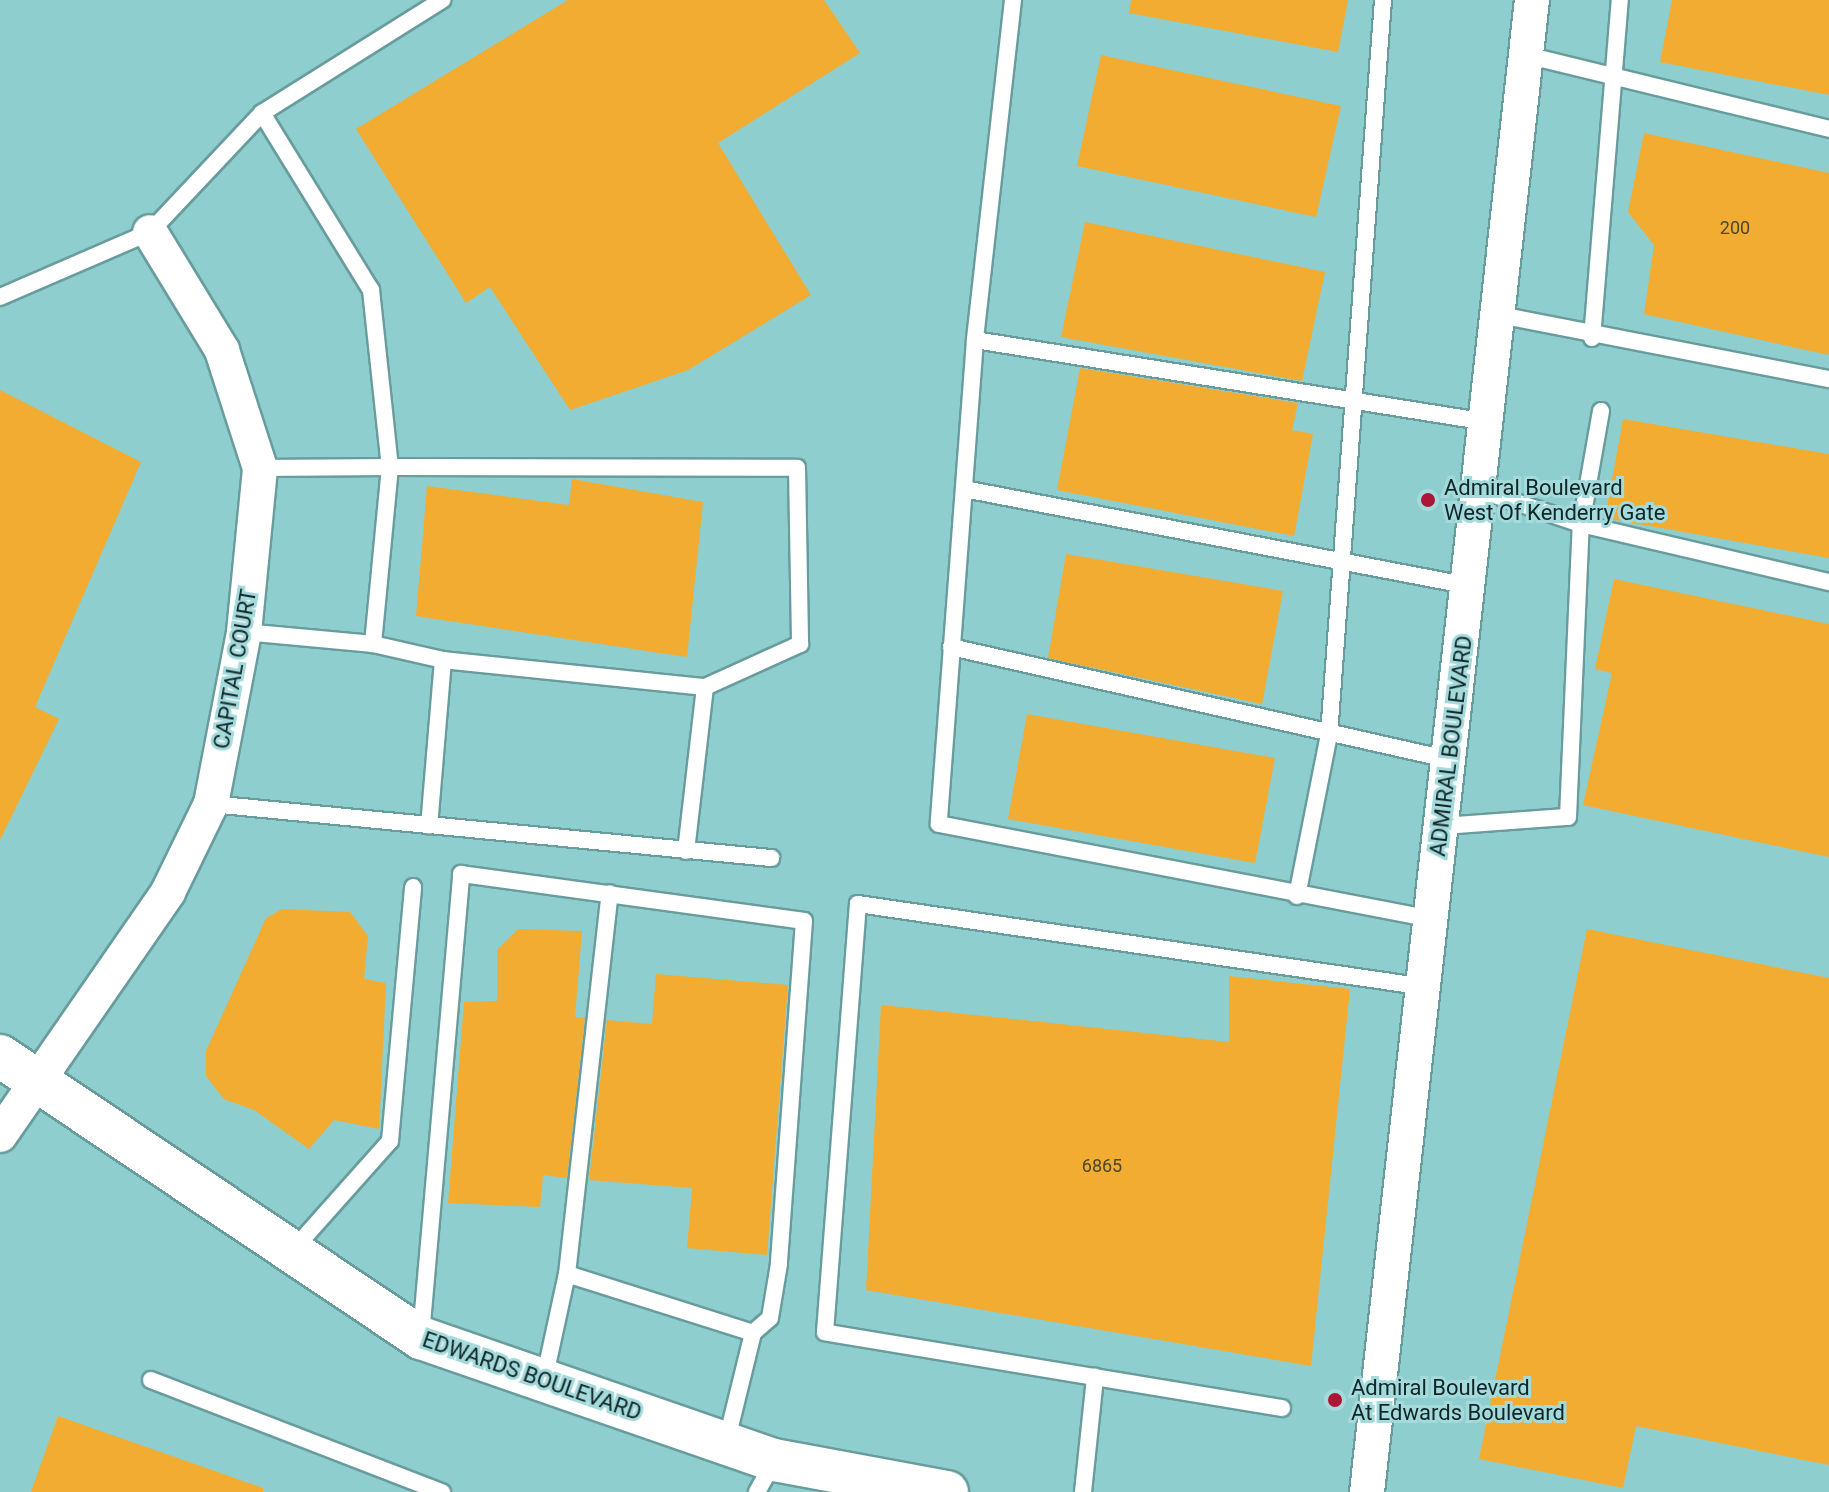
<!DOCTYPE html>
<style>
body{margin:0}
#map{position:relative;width:1829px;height:1492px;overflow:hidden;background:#a4dadb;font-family:Roboto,sans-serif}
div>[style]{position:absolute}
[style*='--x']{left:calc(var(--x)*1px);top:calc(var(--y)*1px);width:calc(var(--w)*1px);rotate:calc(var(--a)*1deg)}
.built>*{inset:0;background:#8fcece}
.building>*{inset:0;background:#f1ac31}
.roads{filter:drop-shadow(2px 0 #689c9d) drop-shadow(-2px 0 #689c9d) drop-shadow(0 2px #689c9d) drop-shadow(0 -2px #689c9d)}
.service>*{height:16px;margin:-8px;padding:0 8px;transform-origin:8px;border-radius:8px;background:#fff}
.minor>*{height:34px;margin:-17px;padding:0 17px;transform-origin:17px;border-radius:17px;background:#fff}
.tertiary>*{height:42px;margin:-21px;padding:0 21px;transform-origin:21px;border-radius:21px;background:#fff}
.dots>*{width:22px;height:22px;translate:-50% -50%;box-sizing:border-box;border:4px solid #a4dadb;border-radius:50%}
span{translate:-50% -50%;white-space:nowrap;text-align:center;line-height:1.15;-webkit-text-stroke:6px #a4dadb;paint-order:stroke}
.number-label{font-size:18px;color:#49482a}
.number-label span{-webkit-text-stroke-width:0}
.poi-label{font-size:22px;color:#112627}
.left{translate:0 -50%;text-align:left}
.street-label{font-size:22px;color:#112627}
</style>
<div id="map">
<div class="built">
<i style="clip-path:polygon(0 0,1829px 0,1829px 1492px,0 1492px)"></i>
</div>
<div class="building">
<i style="clip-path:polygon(568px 0,824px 0,860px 53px,718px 143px,811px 295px,688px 370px,570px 410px,490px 287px,466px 303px,356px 129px)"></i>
<i style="clip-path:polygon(1131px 0,1348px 0,1338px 52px,1129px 13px)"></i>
<i style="clip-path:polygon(1672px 0,1829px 0,1829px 95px,1660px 62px)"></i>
<i style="clip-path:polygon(1101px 55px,1341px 106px,1316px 217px,1077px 166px)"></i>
<i style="clip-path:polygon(1644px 133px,1829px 173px,1829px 355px,1644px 314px,1654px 245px,1628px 212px)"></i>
<i style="clip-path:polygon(1085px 222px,1325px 272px,1302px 381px,1061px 337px)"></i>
<i style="clip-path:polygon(1080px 368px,1298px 403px,1292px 430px,1313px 434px,1294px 536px,1057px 490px)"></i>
<i style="clip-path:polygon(0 390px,141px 462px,35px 707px,59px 719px,0 840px)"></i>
<i style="clip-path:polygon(1623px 419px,1829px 454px,1829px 558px,1605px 518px)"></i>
<i style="clip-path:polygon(572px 479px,703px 502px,687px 657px,416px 616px,427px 486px,569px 505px)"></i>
<i style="clip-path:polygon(1066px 554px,1283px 591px,1262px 704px,1048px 658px)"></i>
<i style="clip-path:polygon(1614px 579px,1829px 624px,1829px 857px,1583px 805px,1612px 673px,1595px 669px)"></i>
<i style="clip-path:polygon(1027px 714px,1275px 758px,1255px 863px,1008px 819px)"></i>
<i style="clip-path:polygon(282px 909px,350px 912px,368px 936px,364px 979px,386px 983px,379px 1129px,334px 1120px,309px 1149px,254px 1110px,224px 1099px,206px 1076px,206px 1051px,266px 918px)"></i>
<i style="clip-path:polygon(518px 929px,582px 931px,575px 1017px,585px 1018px,567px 1178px,543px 1175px,540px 1207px,448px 1203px,464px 1002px,497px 1001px,497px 950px)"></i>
<i style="clip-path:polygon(1587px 929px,1829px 978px,1829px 1465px,1636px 1426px,1623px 1488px,1479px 1459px)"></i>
<i style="clip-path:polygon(656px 974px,788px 985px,767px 1255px,687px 1248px,692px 1188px,589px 1180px,607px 1020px,652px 1024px)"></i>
<i style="clip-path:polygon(1229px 976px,1350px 989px,1311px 1366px,866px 1290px,881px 1005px,1229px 1042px)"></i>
<i style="clip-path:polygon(58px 1416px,263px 1488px,263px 1492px,31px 1492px)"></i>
</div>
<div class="roads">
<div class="service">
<i style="--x:1013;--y:0;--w:342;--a:96.4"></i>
<i style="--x:975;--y:340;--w:485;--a:94.3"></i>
<i style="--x:939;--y:824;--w:496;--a:10.9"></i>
<i style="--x:1526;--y:55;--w:312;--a:13.7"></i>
<i style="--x:262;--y:113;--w:208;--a:58.4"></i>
<i style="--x:371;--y:290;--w:178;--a:83.9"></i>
<i style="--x:390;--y:467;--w:407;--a:0.1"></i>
<i style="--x:797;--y:468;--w:176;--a:89"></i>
<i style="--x:800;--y:644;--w:104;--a:155.6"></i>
<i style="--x:705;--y:687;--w:165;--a:96.6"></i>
<i style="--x:0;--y:297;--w:163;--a:-23.4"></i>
<i style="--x:150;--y:232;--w:163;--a:-46.7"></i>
<i style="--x:262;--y:113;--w:213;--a:-32.1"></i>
<i style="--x:1499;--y:315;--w:336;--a:11"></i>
<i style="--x:1592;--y:338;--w:339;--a:-85.3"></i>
<i style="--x:975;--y:340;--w:519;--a:9.1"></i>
<i style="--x:1601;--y:411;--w:115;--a:100"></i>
<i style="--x:1581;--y:524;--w:255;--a:13.2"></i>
<i style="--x:260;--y:468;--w:130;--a:-0.4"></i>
<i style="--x:390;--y:467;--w:178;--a:95.5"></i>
<i style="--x:964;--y:489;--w:515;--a:10.85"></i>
<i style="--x:244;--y:632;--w:130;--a:5.3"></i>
<i style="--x:373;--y:644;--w:72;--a:12.9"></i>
<i style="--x:443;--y:660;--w:166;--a:94.8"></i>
<i style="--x:951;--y:647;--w:513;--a:12.73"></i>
<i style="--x:443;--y:660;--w:263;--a:5.9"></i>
<i style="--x:211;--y:804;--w:563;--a:5.51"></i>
<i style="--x:1444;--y:826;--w:124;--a:-4.2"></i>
<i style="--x:1568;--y:817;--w:293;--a:-87.5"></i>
<i style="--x:1581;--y:524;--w:107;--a:-161.4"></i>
<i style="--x:1297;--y:896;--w:164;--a:-78.8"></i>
<i style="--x:1329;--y:735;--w:737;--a:-85.8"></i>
<i style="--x:292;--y:1251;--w:147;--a:-48.3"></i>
<i style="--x:390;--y:1141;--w:255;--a:-84.8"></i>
<i style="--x:567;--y:1274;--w:383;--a:-83.6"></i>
<i style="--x:421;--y:1335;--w:463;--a:-85"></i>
<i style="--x:461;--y:874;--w:346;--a:7.8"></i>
<i style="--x:804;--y:921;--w:344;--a:94.2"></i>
<i style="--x:779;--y:1264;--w:55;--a:99.5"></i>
<i style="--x:770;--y:1318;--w:23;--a:139"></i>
<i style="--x:151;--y:1380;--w:312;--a:21.1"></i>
<i style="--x:544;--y:1380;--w:108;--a:-77.8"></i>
<i style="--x:567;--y:1274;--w:195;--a:17.6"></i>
<i style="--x:753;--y:1333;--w:113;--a:103.8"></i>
<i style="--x:1282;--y:1408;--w:463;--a:-170.6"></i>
<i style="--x:825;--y:1332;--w:429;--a:-85.6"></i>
<i style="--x:858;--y:904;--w:567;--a:8.32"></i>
<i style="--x:757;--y:1492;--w:35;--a:-61"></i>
<i style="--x:1083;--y:1492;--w:116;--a:-84"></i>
</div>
<div class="minor">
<i style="--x:0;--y:1135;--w:295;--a:-55.3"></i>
<i style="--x:168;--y:892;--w:98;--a:-64"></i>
<i style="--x:211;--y:804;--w:175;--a:-79.1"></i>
<i style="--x:244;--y:632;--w:165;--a:-84.4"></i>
<i style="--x:260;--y:468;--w:124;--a:-107.9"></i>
<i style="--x:222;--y:350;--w:138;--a:-121.4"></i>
<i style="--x:1367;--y:1492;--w:1501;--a:-83.69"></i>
</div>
<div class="tertiary">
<i style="--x:0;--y:1056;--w:507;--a:33.82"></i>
<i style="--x:421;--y:1338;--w:373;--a:19.1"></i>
<i style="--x:774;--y:1460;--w:176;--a:10.5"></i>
</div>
</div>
<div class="dots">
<i style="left:1428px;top:500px;background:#ac1637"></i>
<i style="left:1335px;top:1400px;background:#ac1637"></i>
</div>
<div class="number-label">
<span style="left:1735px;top:228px">200</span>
<span style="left:1102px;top:1166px">6865</span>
</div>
<div class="poi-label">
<span class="left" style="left:1444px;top:500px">Admiral Boulevard<br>West Of Kenderry Gate</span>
<span class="left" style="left:1351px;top:1400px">Admiral Boulevard<br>At Edwards Boulevard</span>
</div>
<div class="street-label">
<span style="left:235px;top:669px;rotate:-80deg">CAPITAL COURT</span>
<span style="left:1451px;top:746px;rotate:-83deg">ADMIRAL BOULEVARD</span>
<span style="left:532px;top:1376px;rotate:19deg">EDWARDS BOULEVARD</span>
</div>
</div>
